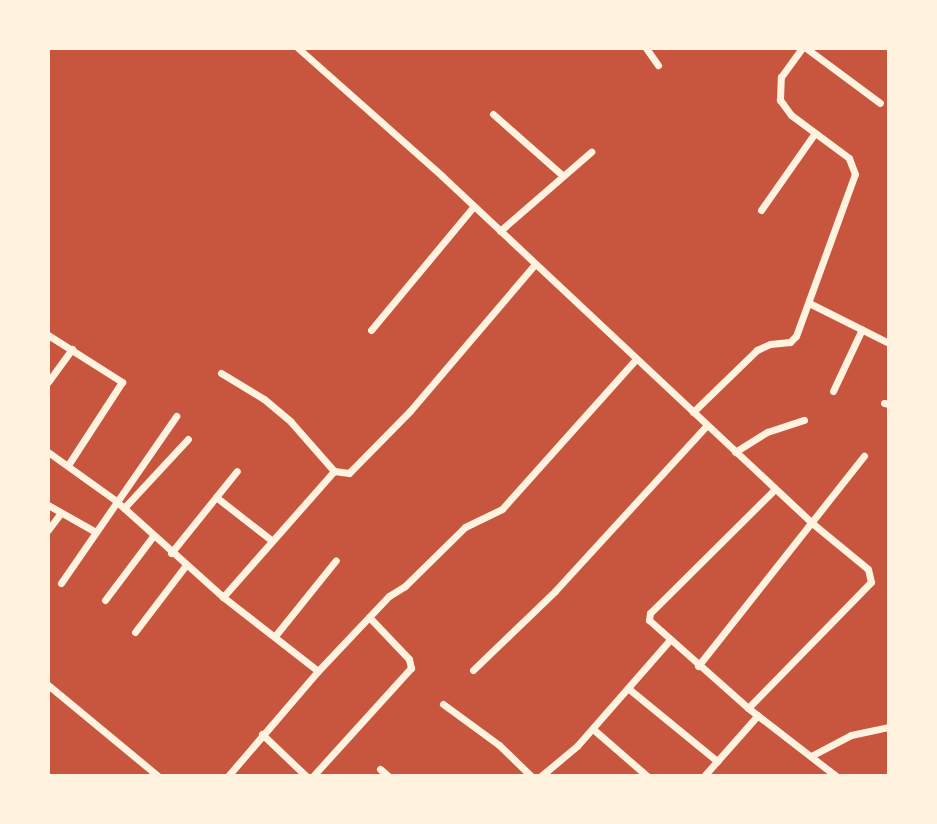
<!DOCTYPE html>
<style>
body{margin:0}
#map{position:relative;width:937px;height:824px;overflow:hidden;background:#c8553d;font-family:Inter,sans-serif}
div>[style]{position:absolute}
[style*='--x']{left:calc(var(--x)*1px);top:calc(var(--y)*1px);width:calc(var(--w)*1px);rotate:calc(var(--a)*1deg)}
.minor>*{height:7px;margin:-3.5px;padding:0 3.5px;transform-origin:3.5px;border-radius:3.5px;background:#fff3e0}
span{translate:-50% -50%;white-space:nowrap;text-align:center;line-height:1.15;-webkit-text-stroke:6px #fff3e0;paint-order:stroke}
.frame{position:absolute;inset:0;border:50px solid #fff3e0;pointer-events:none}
</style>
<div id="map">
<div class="minor">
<i style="--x:298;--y:48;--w:193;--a:41.6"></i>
<i style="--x:442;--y:176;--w:507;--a:43.16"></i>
<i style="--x:812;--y:523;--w:72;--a:39.4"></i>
<i style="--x:868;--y:569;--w:13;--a:77"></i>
<i style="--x:871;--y:582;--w:176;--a:134.3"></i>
<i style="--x:646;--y:48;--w:21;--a:55"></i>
<i style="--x:806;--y:48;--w:92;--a:36.6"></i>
<i style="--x:493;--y:114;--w:92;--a:41.5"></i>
<i style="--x:761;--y:210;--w:94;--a:-55"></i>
<i style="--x:500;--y:231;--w:121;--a:-41"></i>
<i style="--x:809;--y:303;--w:89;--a:26.6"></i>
<i style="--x:371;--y:330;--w:161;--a:-50.3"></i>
<i style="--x:48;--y:335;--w:88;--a:32.4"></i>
<i style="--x:122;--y:382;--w:99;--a:123"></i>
<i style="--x:221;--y:373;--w:50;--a:31.2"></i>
<i style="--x:264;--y:399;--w:35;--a:40"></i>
<i style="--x:291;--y:422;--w:65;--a:48.7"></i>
<i style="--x:334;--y:471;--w:15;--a:8"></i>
<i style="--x:349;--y:473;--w:87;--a:-45.5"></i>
<i style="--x:410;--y:411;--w:193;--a:-49.6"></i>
<i style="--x:48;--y:382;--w:41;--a:-54"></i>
<i style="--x:833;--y:391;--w:68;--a:-64.9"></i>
<i style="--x:884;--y:403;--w:5;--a:11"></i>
<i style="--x:693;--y:412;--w:89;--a:-44.1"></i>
<i style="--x:757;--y:350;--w:14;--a:-25"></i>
<i style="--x:770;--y:344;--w:20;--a:-6"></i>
<i style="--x:790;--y:342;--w:8;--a:-45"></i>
<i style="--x:796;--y:336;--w:172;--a:-70"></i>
<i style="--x:855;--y:174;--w:17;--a:-111"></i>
<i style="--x:849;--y:158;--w:72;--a:-143.4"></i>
<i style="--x:791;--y:115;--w:19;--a:-126"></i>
<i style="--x:780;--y:100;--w:23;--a:-88"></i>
<i style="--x:781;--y:77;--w:36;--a:-54"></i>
<i style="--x:48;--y:452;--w:82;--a:35.6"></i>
<i style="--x:115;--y:500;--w:145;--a:41.9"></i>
<i style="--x:223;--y:597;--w:120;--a:37.9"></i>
<i style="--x:735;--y:452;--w:38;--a:-32"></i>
<i style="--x:767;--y:432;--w:39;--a:-18"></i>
<i style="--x:775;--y:489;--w:176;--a:135.2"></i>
<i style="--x:650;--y:613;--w:7;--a:98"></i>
<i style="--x:649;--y:620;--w:132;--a:41.6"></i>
<i style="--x:748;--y:708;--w:111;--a:37.7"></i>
<i style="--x:216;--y:497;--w:70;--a:38"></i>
<i style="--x:48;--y:505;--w:53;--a:29.5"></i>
<i style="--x:124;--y:508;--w:94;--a:-47.2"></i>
<i style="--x:48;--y:530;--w:21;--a:-53"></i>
<i style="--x:171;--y:553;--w:105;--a:-51.2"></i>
<i style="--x:61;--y:583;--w:203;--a:-55.4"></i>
<i style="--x:223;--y:597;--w:168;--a:-48.6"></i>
<i style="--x:105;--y:600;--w:80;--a:-53.1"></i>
<i style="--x:135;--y:632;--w:84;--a:-52.7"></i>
<i style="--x:275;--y:636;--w:97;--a:-51.2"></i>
<i style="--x:698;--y:666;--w:268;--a:-51.7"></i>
<i style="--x:473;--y:670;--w:114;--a:-43.9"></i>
<i style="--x:555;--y:591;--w:225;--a:-47.5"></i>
<i style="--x:48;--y:685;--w:143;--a:39.6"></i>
<i style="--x:629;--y:689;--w:114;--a:39.3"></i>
<i style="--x:443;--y:704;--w:69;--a:36.2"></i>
<i style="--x:499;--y:745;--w:45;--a:44.1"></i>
<i style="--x:593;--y:729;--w:72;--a:41"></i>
<i style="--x:262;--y:734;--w:61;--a:43.7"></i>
<i style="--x:811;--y:756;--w:45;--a:-27.7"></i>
<i style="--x:851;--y:735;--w:39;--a:-12"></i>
<i style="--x:380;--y:769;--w:11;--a:41"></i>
<i style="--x:228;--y:776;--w:138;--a:-49.4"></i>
<i style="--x:318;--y:671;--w:103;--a:-46.6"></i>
<i style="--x:389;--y:596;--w:19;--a:-32"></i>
<i style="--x:405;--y:586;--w:84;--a:-44.5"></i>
<i style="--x:465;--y:527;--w:41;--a:-25.9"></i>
<i style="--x:502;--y:509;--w:201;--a:-48.2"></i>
<i style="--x:313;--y:776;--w:146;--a:-47.8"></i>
<i style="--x:411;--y:668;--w:9;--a:-103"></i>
<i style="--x:409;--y:659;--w:58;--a:-133.6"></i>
<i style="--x:541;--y:776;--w:47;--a:-39.8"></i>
<i style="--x:577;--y:746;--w:140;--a:-48.8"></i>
<i style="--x:704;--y:776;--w:81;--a:-48.5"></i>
</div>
<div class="frame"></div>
</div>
